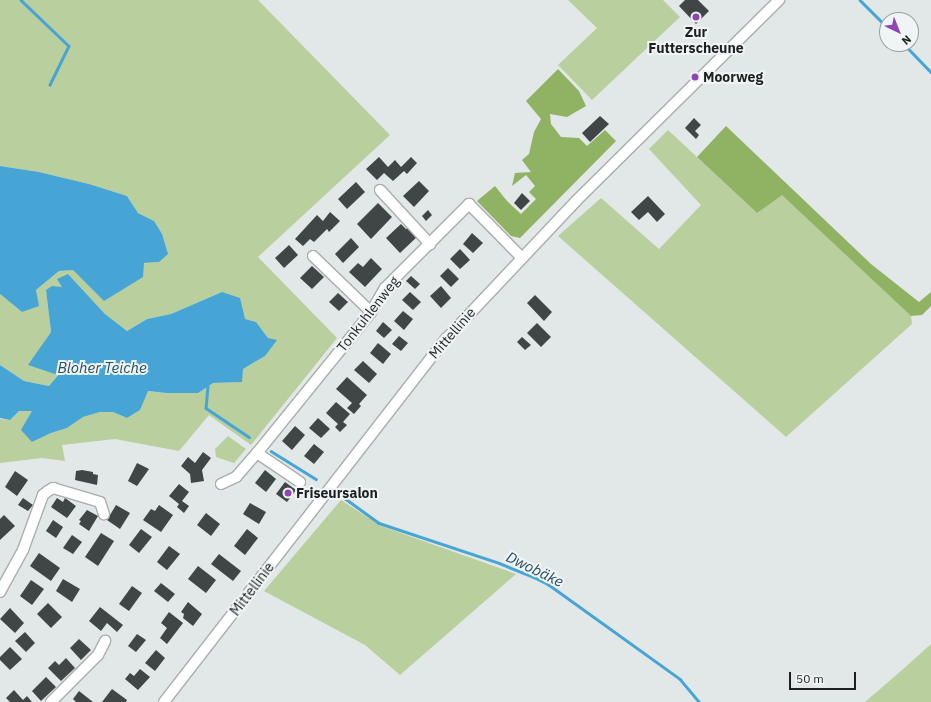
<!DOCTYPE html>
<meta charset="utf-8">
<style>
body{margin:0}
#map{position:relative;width:931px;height:702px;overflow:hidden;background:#e2e8e7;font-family:"IBM Plex Sans",sans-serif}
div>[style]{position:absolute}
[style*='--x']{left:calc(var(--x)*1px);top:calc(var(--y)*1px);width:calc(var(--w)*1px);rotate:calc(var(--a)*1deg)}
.green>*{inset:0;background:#b9cf9e}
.forest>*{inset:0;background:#90b263}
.water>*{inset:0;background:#46a5d5}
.stream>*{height:2.5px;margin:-1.25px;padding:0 1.25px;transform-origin:1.25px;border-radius:1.25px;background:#46a5d5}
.building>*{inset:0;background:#404546}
.roads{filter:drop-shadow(1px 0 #a9aead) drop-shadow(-1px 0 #a9aead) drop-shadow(0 1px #a9aead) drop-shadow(0 -1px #a9aead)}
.minor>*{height:10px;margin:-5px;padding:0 5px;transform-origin:5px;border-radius:5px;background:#fff}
.dots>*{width:11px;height:11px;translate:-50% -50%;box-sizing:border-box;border:2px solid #eff5f4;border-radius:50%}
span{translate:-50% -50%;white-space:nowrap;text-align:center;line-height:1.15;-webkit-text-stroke:4px #eff5f4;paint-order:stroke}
.poi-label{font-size:14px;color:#1e2020;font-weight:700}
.left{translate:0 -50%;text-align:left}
.street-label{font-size:14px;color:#1e2020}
.water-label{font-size:15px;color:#244c61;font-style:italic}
.north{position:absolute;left:879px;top:12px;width:40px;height:40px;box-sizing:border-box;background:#eff5f4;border:1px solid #9ba09f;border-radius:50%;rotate:137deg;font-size:11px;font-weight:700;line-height:16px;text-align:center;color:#1e2020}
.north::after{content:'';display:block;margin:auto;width:14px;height:18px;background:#9045b6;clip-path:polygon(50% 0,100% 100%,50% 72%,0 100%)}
.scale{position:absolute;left:789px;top:672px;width:67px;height:18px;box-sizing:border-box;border:2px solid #1e2020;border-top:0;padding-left:5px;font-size:12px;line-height:14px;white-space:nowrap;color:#1e2020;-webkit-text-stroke:3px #eff5f4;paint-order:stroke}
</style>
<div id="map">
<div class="green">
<i style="clip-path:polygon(0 0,258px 0,390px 135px,258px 257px,337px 338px,251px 445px,209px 415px,179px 451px,115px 439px,62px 445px,65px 461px,42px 458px,0 463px,0 419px,10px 420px,19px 411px,32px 411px,32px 442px,51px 433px,67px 428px,83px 417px,100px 412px,113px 412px,127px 418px,140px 410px,147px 391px,166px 393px,213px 383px,241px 382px,243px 369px,265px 356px,268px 338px,256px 322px,245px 319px,222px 292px,171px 314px,147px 319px,127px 331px,105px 314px,68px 274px,62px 287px,46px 290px,51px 332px,29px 365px,58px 374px,49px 386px,24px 381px,0 365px,0 294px,22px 312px,38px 306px,36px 290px,59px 271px,159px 262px,154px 221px,138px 213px,127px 196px,89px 184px,39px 172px,0 166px)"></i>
<i style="clip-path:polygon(568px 0,663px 0,680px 17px,592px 100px,558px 65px,597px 28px)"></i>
<i style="clip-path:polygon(668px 130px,757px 213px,782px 194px,911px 316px,912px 324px,786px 437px,558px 236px,601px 198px,659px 249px,701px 205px,649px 149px)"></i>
<i style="clip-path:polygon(228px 436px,246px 449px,234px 463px,216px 457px,215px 449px)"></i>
<i style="clip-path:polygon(341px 500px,381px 526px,516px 574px,400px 675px,365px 645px,264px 591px)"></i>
<i style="clip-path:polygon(931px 644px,931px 702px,865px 702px,901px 671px)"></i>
</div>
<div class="forest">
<i style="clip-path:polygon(558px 69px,579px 91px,586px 106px,567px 117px,550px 114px,551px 124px,561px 137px,579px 138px,587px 146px,605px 130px,616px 141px,520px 238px,511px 236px,477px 201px,495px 186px,507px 201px,521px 214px,536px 199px,529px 192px,535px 186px,526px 175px,512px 186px,515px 173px,531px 172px,522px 160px,529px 154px,534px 132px,541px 119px,526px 101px)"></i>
<i style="clip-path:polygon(726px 126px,871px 264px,919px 302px,931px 292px,931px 306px,922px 315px,911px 316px,782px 195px,757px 213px,697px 157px)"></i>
</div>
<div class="water">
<i style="clip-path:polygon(0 166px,39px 172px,89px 184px,127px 196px,138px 213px,154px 221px,162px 234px,168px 254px,159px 262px,144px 263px,143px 277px,104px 301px,73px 270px,59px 271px,36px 290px,39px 306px,22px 312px,0 294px)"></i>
<i style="clip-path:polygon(68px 274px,105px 314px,127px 331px,147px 319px,171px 314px,222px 292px,240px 298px,245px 319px,256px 322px,268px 338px,277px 340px,265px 356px,243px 369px,242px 382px,213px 383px,198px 393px,166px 393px,148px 391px,140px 410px,127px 418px,113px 412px,100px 412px,83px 417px,67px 428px,51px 433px,32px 442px,21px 430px,32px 411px,19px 411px,10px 420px,0 418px,0 365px,24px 381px,49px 386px,58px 375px,28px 365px,51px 332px,46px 290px,52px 286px,62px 287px,57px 279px)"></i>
</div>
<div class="stream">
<i style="--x:21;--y:0;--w:66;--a:43.8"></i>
<i style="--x:69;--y:46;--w:43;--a:116"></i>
<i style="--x:860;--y:0;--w:38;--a:45"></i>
<i style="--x:904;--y:44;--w:39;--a:46"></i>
<i style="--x:208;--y:386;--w:22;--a:95"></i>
<i style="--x:206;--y:408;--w:52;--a:34"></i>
<i style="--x:271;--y:451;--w:53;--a:31.9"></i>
<i style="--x:339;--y:494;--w:49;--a:35.9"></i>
<i style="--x:379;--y:523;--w:126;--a:18.4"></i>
<i style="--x:499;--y:563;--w:38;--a:22"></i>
<i style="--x:534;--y:577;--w:16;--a:27"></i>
<i style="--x:548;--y:584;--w:163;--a:35.7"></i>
<i style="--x:680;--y:679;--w:30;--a:50"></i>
</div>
<div class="building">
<i style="clip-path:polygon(685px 0,698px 0,709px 11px,696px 24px,679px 6px)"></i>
<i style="clip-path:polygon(600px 116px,609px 124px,590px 142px,582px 133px)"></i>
<i style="clip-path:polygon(694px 118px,701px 125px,695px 131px,699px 135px,696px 139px,685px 128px)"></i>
<i style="clip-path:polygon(379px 157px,388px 167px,395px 160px,401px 167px,411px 157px,417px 163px,407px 174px,404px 171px,393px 181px,384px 173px,377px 180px,366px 169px)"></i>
<i style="clip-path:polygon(419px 181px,429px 191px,414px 207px,403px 196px)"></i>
<i style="clip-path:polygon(356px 182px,365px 192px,347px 209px,338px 199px)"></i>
<i style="clip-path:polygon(522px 193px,530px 201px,521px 210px,514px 203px)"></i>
<i style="clip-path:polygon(648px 196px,665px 214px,657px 222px,648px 212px,639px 220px,631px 212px)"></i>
<i style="clip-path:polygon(378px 203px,392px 217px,371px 239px,357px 224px)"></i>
<i style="clip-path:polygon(428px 210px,432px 215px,426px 221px,422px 216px)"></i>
<i style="clip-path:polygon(330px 212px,340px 221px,329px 232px,327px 229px,314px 242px,310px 239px,303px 246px,295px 239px,317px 215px,323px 221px)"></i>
<i style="clip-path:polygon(401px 224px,406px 229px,410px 226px,419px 235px,400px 253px,386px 238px)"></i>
<i style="clip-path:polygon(472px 233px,483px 243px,473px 253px,463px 244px)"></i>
<i style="clip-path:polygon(351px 238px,359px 247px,343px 263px,335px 254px)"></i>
<i style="clip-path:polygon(289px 245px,298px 255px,284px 268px,275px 258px)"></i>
<i style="clip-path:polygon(460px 249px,470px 260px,460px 269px,450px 259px)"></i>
<i style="clip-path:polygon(371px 258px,382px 269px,365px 287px,349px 272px,358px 263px,363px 267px)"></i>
<i style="clip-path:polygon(312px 266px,324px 277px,312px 289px,300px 278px)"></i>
<i style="clip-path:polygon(448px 268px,459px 279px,451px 287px,440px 276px)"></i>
<i style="clip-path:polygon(411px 276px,420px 284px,415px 289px,406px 281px)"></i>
<i style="clip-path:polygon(441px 286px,451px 298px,441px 308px,430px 296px)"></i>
<i style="clip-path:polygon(410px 292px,421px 302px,413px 310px,402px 300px)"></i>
<i style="clip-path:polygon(338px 293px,348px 302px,339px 311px,329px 302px)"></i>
<i style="clip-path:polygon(535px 295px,552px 312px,544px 321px,527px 303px)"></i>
<i style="clip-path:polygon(403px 311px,413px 319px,404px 330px,394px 321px)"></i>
<i style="clip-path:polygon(383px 322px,392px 330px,384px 338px,376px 331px)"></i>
<i style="clip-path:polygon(537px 323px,551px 337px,541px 347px,527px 333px)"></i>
<i style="clip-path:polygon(399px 336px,408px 343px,401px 351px,392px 344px)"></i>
<i style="clip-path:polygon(522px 337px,531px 345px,525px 350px,517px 342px)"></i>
<i style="clip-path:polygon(378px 343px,391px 354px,383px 364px,370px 353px)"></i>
<i style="clip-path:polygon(363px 361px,377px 374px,369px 383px,354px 370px)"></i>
<i style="clip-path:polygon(347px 377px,367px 395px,359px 404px,361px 406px,354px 414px,347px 408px,352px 403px,336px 389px)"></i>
<i style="clip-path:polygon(336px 402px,350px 414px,343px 422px,347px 425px,340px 432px,335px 427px,338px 424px,326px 413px)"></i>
<i style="clip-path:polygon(318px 418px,330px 429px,321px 438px,309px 428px)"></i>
<i style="clip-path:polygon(295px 426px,305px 435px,292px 450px,282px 441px)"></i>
<i style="clip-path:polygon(314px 444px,324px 452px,314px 464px,304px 456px)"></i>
<i style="clip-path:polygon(203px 452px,211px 458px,202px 470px,204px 481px,191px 483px,190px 474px,181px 466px,188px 457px,195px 463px)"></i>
<i style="clip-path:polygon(137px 463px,149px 469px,137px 486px,128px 481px)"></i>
<i style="clip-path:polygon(82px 470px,93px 472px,93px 474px,98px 475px,97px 485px,75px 480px,76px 471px)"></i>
<i style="clip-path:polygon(265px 470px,276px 479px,266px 492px,255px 483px)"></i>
<i style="clip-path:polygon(15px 471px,28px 480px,17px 496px,5px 487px)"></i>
<i style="clip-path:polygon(285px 482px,296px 490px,287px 502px,276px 494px)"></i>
<i style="clip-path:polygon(179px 484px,189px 492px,182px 501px,189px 506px,184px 513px,177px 507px,179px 504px,169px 496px)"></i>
<i style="clip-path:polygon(23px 498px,33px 505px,28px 511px,18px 505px)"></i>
<i style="clip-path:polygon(57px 498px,63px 502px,65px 498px,76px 506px,67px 518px,51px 507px)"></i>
<i style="clip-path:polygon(250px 503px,266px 512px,259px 524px,243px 514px)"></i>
<i style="clip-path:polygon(116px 505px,130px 513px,120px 529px,107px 520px)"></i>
<i style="clip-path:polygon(159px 505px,173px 515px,161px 532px,143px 520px,151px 509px,155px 511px)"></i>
<i style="clip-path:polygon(87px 510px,98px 516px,89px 531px,79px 524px,81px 521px,79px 520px)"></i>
<i style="clip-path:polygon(206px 513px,220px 524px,211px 536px,197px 525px)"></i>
<i style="clip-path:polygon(4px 515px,15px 526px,0 540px,0 519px)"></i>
<i style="clip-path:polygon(53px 520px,63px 527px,56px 538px,46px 531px)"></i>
<i style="clip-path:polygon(141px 529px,152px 537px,139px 553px,129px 545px)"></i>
<i style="clip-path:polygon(247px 529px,258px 538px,245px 555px,234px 546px)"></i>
<i style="clip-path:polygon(101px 533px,114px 541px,98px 566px,85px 557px)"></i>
<i style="clip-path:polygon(72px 535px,82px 542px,73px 554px,63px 548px)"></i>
<i style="clip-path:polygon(169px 546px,180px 554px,167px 570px,157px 562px)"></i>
<i style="clip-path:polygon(39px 553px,60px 568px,51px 581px,30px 566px)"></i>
<i style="clip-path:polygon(219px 554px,241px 571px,233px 581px,211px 564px)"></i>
<i style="clip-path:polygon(198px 566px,216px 580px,206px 593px,188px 579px)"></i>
<i style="clip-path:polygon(63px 579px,80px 589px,72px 602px,56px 591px)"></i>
<i style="clip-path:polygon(31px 580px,44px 589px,32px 605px,20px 596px)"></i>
<i style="clip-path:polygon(161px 583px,175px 594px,168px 602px,154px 591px)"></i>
<i style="clip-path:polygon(132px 586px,142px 593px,129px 611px,119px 604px)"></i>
<i style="clip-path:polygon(188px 602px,202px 614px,193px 626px,183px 618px,184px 614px,181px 612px)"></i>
<i style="clip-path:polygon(48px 603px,62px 617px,51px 628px,37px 614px)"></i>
<i style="clip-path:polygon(100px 607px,123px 625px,117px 632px,107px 623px,101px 631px,89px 621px)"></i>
<i style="clip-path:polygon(10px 608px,24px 623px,15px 633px,0 619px)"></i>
<i style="clip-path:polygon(169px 612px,183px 623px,167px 644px,160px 638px,167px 628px,161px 623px)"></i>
<i style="clip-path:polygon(25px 632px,35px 643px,26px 652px,15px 641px)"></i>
<i style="clip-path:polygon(137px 634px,146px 640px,136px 652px,128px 646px)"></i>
<i style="clip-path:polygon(79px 639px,91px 650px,81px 660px,70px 648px)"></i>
<i style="clip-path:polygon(10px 647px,22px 659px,10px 670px,0 660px,0 657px)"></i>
<i style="clip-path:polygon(156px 650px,165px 658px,155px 671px,145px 663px)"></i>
<i style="clip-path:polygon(66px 658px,75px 668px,61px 681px,48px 668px,55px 661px,59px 665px)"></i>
<i style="clip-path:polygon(140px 669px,150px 677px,138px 690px,125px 679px,130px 673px,134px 676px)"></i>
<i style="clip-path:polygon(46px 677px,56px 687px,41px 701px,32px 691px)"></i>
<i style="clip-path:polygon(112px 689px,127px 700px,126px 702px,102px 702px)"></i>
<i style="clip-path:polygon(14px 690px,23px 700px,27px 696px,32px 702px,10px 702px,6px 698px)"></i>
<i style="clip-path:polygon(79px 691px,93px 702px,76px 702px,73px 699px)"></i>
</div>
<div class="roads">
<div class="minor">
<i style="--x:380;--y:190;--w:74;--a:47.2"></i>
<i style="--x:313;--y:256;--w:81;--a:44"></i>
<i style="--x:257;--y:453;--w:52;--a:34"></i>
<i style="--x:221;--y:484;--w:17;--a:-25"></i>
<i style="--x:236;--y:477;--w:32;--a:-49"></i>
<i style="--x:257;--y:453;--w:181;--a:-51"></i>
<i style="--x:371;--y:312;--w:28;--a:-60"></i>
<i style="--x:385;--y:288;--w:119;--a:-45"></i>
<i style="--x:469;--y:204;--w:76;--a:45.5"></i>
<i style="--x:0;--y:592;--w:48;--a:-61.3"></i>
<i style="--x:23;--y:550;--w:59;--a:-70"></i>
<i style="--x:43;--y:495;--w:6;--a:-39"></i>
<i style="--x:48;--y:491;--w:6;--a:-31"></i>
<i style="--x:53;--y:488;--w:49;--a:16.6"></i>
<i style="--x:100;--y:502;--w:13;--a:72"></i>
<i style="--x:51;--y:702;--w:66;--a:-45"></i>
<i style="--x:98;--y:655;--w:16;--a:-63"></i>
<i style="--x:164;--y:702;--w:460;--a:-52.2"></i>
<i style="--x:446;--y:339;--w:190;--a:-46.7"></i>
<i style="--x:576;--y:201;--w:286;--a:-44.7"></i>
</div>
</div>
<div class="dots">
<i style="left:696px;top:17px;background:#9045b6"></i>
<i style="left:695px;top:77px;background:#9045b6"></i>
<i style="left:288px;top:493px;background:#9045b6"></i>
</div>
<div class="poi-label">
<span style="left:696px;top:40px">Zur<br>Futterscheune</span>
<span class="left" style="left:703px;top:77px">Moorweg</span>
<span class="left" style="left:296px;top:493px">Friseursalon</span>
</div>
<div class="street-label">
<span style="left:368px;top:314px;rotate:-52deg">Tonkuhlenweg</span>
<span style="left:452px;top:333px;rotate:-49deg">Mittellinie</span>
<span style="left:252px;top:589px;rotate:-53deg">Mittellinie</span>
</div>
<div class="water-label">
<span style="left:102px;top:368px">Bloher Teiche</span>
<span style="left:535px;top:569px;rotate:26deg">Dwobäke</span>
</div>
<div class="north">N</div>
<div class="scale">50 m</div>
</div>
